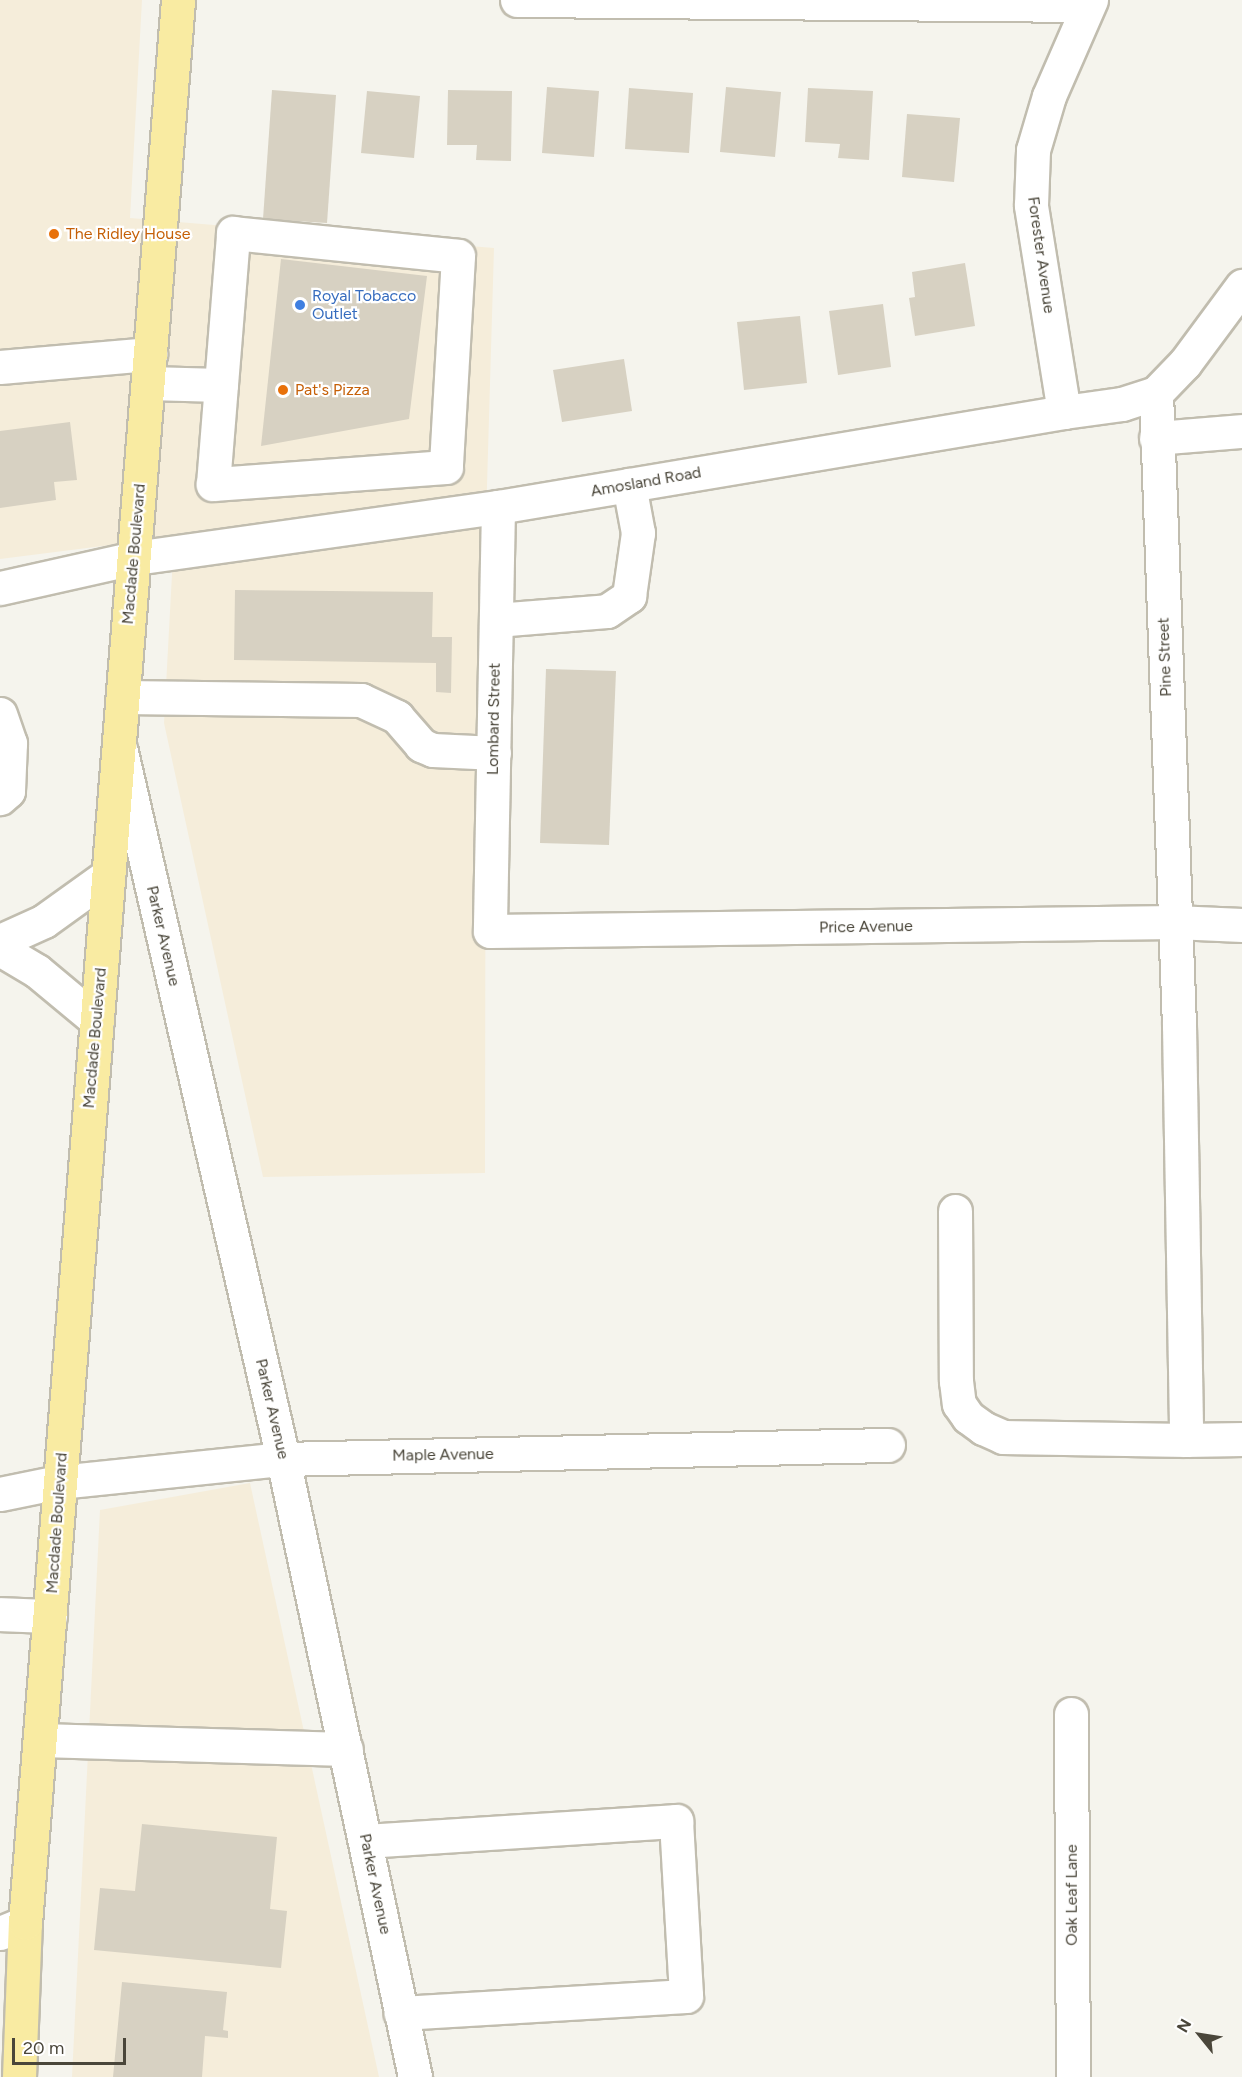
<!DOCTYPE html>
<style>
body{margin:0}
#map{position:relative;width:1242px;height:2077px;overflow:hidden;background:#f5f4ed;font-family:Figtree,sans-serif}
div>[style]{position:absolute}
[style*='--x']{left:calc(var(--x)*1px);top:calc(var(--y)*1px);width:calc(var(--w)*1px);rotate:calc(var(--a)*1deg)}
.commercial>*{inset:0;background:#f5edda}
.building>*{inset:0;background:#d7d1c2}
.roads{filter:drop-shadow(2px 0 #c1bdaf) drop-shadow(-2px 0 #c1bdaf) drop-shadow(0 2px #c1bdaf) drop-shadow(0 -2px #c1bdaf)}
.minor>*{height:33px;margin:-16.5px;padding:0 16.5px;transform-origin:16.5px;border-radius:16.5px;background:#fff}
.major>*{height:33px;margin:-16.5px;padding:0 16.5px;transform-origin:16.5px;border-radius:16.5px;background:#f9eba2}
.dots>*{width:16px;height:16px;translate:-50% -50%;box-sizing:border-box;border:3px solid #fff;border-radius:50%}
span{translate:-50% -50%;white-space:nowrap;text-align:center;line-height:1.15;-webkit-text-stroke:4.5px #fff;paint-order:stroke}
.food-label{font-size:16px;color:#c56008}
.left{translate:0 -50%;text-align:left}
.street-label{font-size:16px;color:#4a463a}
.shop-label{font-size:16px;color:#366cbe}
.north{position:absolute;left:1170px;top:2005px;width:60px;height:60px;-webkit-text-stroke:4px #fff;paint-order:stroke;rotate:300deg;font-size:16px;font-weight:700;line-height:24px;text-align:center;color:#4a463a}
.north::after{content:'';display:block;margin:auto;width:21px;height:27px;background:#4a463a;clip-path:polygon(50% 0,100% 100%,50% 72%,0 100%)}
.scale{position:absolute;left:12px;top:2038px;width:114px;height:27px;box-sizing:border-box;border:3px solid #4a463a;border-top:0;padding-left:8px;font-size:18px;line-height:21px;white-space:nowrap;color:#4a463a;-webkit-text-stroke:4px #fff;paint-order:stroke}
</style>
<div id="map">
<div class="commercial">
<i style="clip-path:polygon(0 0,142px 0,130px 218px,494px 248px,486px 520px,485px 1173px,263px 1177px,164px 723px,174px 537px,0 559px)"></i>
<i style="clip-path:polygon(250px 1483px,379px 2077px,72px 2077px,100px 1510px)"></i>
</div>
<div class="building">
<i style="clip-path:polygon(547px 87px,599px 91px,594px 157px,542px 153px)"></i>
<i style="clip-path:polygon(726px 87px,781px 92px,775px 157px,720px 152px)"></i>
<i style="clip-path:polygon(629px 88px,693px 93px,689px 153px,625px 149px)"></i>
<i style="clip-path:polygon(808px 88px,873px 91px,869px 160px,838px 158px,840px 144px,805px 142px)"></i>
<i style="clip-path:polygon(272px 90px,336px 95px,327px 223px,263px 219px)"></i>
<i style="clip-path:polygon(448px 90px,512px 91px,511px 161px,476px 160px,477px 145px,447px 145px)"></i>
<i style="clip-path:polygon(367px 91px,420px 96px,414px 158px,361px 153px)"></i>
<i style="clip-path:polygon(907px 114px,960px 118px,954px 182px,902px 177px)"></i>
<i style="clip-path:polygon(281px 259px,427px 276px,409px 419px,261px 446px)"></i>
<i style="clip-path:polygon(965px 263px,975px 326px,915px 336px,909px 298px,915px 297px,912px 272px)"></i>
<i style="clip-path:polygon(883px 304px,891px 367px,838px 375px,829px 311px)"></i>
<i style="clip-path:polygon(800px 316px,807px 383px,744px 390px,737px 322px)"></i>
<i style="clip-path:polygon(624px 359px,632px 411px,562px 422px,553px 370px)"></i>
<i style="clip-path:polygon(70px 422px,77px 480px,54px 482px,56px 500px,0 508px,0 431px)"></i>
<i style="clip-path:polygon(235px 590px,433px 592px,432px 637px,452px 637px,451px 693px,436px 692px,436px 663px,234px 660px)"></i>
<i style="clip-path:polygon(546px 669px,616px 671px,609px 845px,540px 843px)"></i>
<i style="clip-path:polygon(142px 1824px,277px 1837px,270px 1909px,287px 1911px,281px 1968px,94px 1950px,100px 1888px,135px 1891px)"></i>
<i style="clip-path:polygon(122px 1982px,227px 1992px,223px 2030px,228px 2031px,228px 2038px,205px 2036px,202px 2077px,113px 2077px)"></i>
</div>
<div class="roads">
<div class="minor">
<i style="--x:517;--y:0;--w:570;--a:0.5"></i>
<i style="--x:233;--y:233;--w:226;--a:5.8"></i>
<i style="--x:458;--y:256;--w:211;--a:93.3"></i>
<i style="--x:446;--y:467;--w:234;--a:175.8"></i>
<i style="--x:213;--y:484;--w:252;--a:-85.4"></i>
<i style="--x:0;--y:367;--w:151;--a:-5"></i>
<i style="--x:148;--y:383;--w:73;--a:1.6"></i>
<i style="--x:1156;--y:393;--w:632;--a:87.92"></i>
<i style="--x:1179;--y:1025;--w:415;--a:89"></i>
<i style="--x:1186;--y:1440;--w:56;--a:-1"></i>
<i style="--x:1064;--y:412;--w:210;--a:-99.1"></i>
<i style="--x:1031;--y:205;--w:55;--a:-87.9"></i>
<i style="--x:1033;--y:150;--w:56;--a:-73.5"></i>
<i style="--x:1049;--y:96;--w:105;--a:-66.4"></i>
<i style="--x:1156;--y:438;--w:86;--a:-4.7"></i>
<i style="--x:498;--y:507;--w:424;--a:91.1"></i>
<i style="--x:490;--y:931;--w:684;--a:-0.75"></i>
<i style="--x:1174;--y:922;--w:68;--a:2.5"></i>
<i style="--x:0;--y:588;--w:137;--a:-12.6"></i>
<i style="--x:134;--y:558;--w:368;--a:-8"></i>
<i style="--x:498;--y:507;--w:574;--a:-9.53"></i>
<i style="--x:1064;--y:412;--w:59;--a:-7.9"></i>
<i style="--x:1122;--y:404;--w:36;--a:-18"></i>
<i style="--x:1156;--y:393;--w:42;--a:-46"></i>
<i style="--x:1185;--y:363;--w:96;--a:-53.5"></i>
<i style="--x:496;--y:620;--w:111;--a:-4.6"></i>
<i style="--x:607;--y:611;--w:27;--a:-34"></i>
<i style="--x:629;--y:596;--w:64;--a:-81.9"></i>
<i style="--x:638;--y:533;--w:49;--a:-100.6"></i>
<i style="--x:123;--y:697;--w:238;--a:0.7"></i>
<i style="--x:361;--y:700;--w:40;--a:25"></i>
<i style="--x:397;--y:717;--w:37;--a:49"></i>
<i style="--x:421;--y:745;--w:13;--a:23"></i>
<i style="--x:433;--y:750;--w:61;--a:2.8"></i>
<i style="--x:0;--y:714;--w:31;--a:71"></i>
<i style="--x:10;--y:743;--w:48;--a:92.4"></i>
<i style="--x:8;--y:791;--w:11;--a:139"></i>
<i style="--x:121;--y:752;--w:725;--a:77.09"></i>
<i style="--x:283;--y:1459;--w:632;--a:77.94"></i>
<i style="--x:0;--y:941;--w:48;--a:-24.4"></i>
<i style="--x:44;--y:921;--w:79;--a:-35.7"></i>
<i style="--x:0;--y:949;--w:43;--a:30.7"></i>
<i style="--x:37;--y:971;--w:78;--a:39.8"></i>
<i style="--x:955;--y:1211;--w:170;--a:89.7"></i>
<i style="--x:956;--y:1381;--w:23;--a:83"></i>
<i style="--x:959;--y:1404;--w:16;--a:55"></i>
<i style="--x:968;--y:1417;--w:19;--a:36"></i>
<i style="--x:983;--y:1428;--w:22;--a:24"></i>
<i style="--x:1003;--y:1437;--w:183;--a:0.9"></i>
<i style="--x:0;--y:1494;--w:60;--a:-11.5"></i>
<i style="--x:59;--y:1482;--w:225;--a:-5.9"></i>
<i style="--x:283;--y:1459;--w:605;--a:-1.33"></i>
<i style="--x:0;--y:1614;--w:50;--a:2.3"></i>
<i style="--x:1071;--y:1714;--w:363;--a:89.7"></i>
<i style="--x:40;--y:1740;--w:306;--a:1.7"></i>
<i style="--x:366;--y:1841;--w:311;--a:-3.7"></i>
<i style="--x:676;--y:1821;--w:175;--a:86.7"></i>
<i style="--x:686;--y:1996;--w:286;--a:176.6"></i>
<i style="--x:0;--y:1933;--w:27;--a:-22"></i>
</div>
<div class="major">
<i style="--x:19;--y:2077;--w:154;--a:-87.8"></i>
<i style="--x:25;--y:1923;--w:1929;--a:-85.45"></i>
</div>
</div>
<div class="dots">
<i style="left:54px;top:234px;background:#e8710a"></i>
<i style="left:300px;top:305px;background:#3f7fe0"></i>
<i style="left:283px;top:390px;background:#e8710a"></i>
</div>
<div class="food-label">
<span class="left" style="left:66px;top:234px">The Ridley House</span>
<span class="left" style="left:295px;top:390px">Pat's Pizza</span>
</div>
<div class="street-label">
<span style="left:1041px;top:255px;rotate:82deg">Forester Avenue</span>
<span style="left:646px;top:482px;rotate:-10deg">Amosland Road</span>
<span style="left:134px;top:554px;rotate:-85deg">Macdade Boulevard</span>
<span style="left:1165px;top:657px;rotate:-92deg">Pine Street</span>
<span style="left:494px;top:719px;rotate:-89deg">Lombard Street</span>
<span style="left:866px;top:927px;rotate:-1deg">Price Avenue</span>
<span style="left:163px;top:936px;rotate:77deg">Parker Avenue</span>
<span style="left:95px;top:1038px;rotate:-85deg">Macdade Boulevard</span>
<span style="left:272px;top:1409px;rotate:77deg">Parker Avenue</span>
<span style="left:443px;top:1455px;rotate:-1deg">Maple Avenue</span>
<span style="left:57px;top:1523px;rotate:-86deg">Macdade Boulevard</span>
<span style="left:375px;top:1884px;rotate:78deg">Parker Avenue</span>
<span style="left:1072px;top:1895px;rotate:-90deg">Oak Leaf Lane</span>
</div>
<div class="shop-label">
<span class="left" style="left:312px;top:305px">Royal Tobacco<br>Outlet</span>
</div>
<div class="north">N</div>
<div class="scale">20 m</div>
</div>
